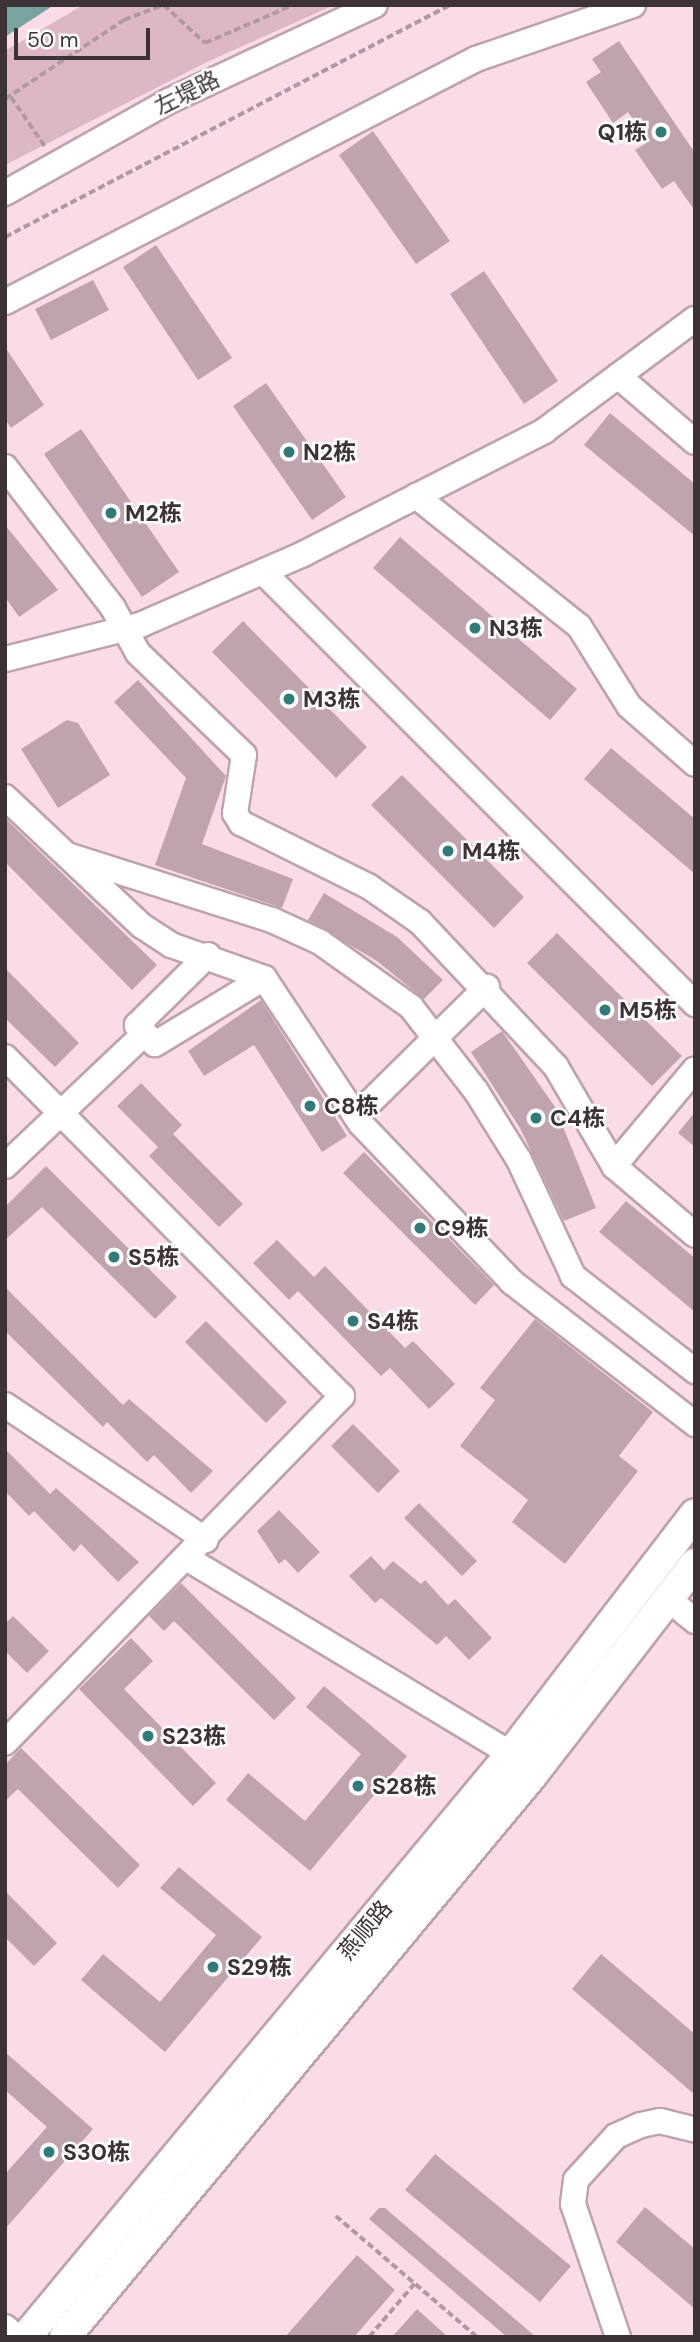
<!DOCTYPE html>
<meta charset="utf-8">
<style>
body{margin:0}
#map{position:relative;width:700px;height:2342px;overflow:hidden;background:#fadce8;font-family:"DM Sans","Noto Sans SC",sans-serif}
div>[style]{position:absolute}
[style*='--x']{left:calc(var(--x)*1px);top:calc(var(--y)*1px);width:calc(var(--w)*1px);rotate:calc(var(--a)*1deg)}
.green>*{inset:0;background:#ddb7c6}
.water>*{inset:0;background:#77a3a0}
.building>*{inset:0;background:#bfa4af}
.path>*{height:3.5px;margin-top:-1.75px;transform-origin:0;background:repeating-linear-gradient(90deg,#b09aa2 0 7px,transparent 0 10.5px)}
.roads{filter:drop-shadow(2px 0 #bea3ae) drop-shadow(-2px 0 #bea3ae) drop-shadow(0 2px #bea3ae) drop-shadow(0 -2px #bea3ae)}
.minor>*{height:24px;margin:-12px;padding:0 12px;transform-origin:12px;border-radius:12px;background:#fff}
.major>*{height:30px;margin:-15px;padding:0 15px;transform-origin:15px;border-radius:15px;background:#fff}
.dots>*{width:19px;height:19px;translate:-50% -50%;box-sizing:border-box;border:4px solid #fff;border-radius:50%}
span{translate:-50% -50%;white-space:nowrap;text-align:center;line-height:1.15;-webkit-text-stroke:5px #fff;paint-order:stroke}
.street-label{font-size:23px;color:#3d3236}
.poi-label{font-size:23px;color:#3d3236;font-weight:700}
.right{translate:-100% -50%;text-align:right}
.left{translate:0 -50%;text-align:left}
.frame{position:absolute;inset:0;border:7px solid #3d3236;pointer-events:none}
.scale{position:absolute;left:14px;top:28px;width:136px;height:32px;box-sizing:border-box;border:4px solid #3d3236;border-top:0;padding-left:9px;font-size:21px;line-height:24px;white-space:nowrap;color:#3d3236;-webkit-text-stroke:5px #fff;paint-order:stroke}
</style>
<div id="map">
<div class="green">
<i style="clip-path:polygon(83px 5px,334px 5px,205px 63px,5px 165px,5px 51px)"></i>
</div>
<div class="water">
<i style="clip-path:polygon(5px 5px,54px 5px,5px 37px)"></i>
</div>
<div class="building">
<i style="clip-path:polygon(619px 41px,695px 153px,695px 211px,674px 181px,662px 189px,635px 150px,648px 142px,628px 112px,613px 123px,586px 82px,601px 72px,592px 59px)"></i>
<i style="clip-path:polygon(373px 131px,450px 241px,416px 264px,339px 155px)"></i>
<i style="clip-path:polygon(156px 245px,232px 358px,198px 380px,123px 267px)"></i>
<i style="clip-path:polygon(484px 271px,558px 381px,524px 404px,450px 294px)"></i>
<i style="clip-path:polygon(93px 280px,109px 310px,51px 340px,35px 309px)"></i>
<i style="clip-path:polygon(5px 347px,44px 405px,11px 428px,5px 419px)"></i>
<i style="clip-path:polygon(266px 383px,346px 497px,312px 520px,233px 406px)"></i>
<i style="clip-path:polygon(610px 413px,695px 484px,695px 536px,584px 445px)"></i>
<i style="clip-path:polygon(81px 429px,179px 572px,142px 597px,44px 454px)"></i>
<i style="clip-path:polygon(5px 525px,58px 590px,19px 617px,5px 597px)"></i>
<i style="clip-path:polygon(400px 537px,577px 689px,550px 720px,373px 568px)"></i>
<i style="clip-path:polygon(243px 621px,367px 747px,336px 778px,212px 652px)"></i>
<i style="clip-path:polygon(138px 680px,226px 776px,202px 844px,293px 879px,282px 908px,155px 865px,186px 778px,114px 702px)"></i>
<i style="clip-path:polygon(67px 720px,78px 723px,110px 775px,58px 808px,21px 749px)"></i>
<i style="clip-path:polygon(611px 748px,695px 819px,695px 874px,584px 779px)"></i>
<i style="clip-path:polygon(402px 775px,524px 897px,494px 928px,371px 805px)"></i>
<i style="clip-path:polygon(5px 818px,157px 965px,132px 990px,5px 862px)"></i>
<i style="clip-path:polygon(324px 893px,397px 937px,443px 980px,424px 999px,377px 961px,308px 920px)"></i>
<i style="clip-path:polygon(557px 933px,682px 1056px,652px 1086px,527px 963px)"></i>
<i style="clip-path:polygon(5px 968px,79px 1043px,55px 1067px,5px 1018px)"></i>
<i style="clip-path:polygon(261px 1000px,347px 1136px,322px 1152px,254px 1045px,204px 1076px,188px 1051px)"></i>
<i style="clip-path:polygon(502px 1031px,555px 1107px,596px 1208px,564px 1221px,520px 1128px,471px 1052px)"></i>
<i style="clip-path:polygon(141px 1083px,182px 1125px,173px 1134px,243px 1204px,219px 1227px,149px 1156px,158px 1147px,117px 1106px)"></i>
<i style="clip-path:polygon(695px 1112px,695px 1147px,678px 1133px)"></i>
<i style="clip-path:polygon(364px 1152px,494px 1285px,475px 1305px,343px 1173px)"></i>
<i style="clip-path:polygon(46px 1166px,177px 1297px,155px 1319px,42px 1207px,5px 1240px,5px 1207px)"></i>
<i style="clip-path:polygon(626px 1201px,695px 1258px,695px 1312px,599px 1232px)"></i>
<i style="clip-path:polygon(277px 1240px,314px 1277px,325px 1266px,405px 1348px,413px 1341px,455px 1384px,429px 1409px,390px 1368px,381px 1376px,298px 1291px,289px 1300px,253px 1263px)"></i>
<i style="clip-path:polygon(5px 1287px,123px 1405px,129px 1399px,213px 1471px,191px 1493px,154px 1455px,147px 1462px,107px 1422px,103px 1427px,5px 1331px)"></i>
<i style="clip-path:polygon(535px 1319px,653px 1412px,619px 1456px,638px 1471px,565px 1564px,512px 1522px,528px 1500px,460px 1446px,495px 1400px,480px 1388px)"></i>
<i style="clip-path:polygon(206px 1321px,287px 1402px,266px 1423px,185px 1342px)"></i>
<i style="clip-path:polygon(353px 1424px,400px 1471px,378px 1493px,331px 1446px)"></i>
<i style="clip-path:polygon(5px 1449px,50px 1494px,56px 1488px,139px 1562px,118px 1582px,81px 1544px,74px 1552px,34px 1511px,29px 1516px,5px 1491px)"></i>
<i style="clip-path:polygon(419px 1503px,477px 1561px,462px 1576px,404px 1518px)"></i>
<i style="clip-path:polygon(279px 1510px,320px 1552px,298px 1573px,285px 1559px,279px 1564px,257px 1531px)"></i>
<i style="clip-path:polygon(371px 1556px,384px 1570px,393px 1561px,421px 1584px,425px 1580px,448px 1605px,455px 1599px,492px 1638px,469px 1660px,446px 1636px,437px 1645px,381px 1598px,375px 1603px,349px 1576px)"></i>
<i style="clip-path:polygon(181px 1583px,296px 1698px,274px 1720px,174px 1621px,164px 1631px,149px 1616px)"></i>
<i style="clip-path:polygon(13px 1616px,49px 1651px,27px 1673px,5px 1651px,5px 1624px)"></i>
<i style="clip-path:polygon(131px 1638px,153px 1661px,124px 1689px,216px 1783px,193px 1806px,79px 1689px)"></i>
<i style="clip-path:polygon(324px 1686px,407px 1756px,310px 1871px,226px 1800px,248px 1773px,305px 1821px,361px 1754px,306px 1707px)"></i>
<i style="clip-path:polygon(21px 1748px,140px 1865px,118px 1888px,18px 1789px,5px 1801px,5px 1765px)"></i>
<i style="clip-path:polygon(179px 1867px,262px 1937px,165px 2052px,81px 1980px,103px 1954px,160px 2002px,216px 1935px,160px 1888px)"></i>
<i style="clip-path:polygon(5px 1891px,57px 1943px,34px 1966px,5px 1937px)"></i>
<i style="clip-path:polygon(601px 1954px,695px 2034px,695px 2095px,572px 1989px)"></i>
<i style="clip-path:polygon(5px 2052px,93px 2129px,5px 2229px,5px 2174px,47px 2127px,5px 2090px)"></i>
<i style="clip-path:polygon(435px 2154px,571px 2266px,540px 2302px,405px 2190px)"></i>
<i style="clip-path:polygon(645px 2207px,695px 2249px,695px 2309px,616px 2242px)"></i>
<i style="clip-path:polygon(379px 2208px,385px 2208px,536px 2337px,507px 2337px,369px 2219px)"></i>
<i style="clip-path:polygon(357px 2255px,395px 2290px,354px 2337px,285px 2337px)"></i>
<i style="clip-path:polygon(417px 2309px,448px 2337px,392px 2337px)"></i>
</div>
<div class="path">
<i style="--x:164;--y:5;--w:56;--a:42.8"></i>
<i style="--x:205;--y:43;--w:96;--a:-23.4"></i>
<i style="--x:11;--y:97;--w:62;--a:55.5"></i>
<i style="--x:5;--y:99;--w:143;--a:-33.6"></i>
<i style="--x:124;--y:20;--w:42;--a:-21"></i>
<i style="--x:5;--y:237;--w:502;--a:-27.54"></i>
<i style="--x:336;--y:2216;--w:186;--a:40.6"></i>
<i style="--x:369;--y:2337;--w:71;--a:-49.6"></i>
</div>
<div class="roads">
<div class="minor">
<i style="--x:5;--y:193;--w:188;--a:-29.3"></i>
<i style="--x:169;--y:101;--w:227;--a:-25"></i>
<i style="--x:5;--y:302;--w:530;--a:-27.29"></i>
<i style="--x:476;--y:59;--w:166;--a:-19"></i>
<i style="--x:618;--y:376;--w:101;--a:40.6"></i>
<i style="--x:5;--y:467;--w:178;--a:52.5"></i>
<i style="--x:113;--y:608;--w:51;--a:60.9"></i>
<i style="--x:138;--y:653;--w:147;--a:43.9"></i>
<i style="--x:244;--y:755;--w:59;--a:98.8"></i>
<i style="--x:235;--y:813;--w:12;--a:59"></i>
<i style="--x:241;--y:823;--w:142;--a:26.4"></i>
<i style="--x:368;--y:886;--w:63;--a:34.7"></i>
<i style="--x:420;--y:922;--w:199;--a:46.8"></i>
<i style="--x:556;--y:1067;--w:115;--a:59.6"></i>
<i style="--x:614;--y:1166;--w:106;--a:40.4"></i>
<i style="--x:416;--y:496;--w:208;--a:38.6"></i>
<i style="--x:579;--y:626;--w:94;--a:58"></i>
<i style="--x:629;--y:706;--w:88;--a:41.3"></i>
<i style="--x:263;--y:572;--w:611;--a:45"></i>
<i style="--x:5;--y:659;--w:139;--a:-14.1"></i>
<i style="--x:140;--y:625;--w:178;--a:-23.5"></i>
<i style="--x:303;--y:554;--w:271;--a:-27"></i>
<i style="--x:544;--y:431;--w:188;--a:-36.6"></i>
<i style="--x:5;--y:797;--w:188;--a:43.3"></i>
<i style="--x:142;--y:926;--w:35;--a:33"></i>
<i style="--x:171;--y:945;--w:99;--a:19.5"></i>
<i style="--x:264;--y:978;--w:175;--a:56.4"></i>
<i style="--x:361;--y:1124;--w:219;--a:46.3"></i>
<i style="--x:512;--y:1282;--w:232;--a:37.8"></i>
<i style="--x:70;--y:856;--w:212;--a:17.6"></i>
<i style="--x:272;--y:920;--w:53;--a:24.6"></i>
<i style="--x:320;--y:942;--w:112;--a:35.5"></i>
<i style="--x:411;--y:1007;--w:106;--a:52.3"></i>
<i style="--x:476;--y:1091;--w:81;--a:58.1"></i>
<i style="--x:519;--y:1160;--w:128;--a:65"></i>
<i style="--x:573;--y:1276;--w:155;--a:37.9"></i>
<i style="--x:208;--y:955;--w:100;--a:135.4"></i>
<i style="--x:137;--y:1025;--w:26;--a:47"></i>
<i style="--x:155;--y:1044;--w:127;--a:-31.2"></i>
<i style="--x:5;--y:1057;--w:478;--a:45.2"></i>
<i style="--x:342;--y:1396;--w:483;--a:134.2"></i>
<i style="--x:356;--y:1116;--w:184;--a:-44.6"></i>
<i style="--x:5;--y:1166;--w:193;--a:-43.5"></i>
<i style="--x:614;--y:1166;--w:126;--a:-50.1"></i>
<i style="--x:5;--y:1405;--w:242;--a:33.9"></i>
<i style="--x:188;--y:1559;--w:377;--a:31.1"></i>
<i style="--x:668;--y:1599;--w:35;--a:39"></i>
<i style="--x:5;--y:2327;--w:15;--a:42"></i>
<i style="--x:618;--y:2337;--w:140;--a:-108.7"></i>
<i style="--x:573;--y:2204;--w:24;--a:-83"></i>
<i style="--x:576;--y:2180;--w:59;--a:-47.7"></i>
<i style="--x:616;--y:2136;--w:27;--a:-24"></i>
<i style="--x:641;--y:2125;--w:19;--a:-12"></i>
<i style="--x:660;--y:2121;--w:36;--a:14"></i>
</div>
<div class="major">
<i style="--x:26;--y:2337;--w:758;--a:-50.24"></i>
<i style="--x:511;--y:1754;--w:302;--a:-52.5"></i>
<i style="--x:65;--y:2337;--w:731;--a:-50.27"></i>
<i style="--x:532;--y:1775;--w:267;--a:-52.3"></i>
</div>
</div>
<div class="dots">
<i style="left:661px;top:132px;background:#317a77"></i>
<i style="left:289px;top:452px;background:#317a77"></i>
<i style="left:111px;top:513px;background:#317a77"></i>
<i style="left:475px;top:628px;background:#317a77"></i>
<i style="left:289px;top:699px;background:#317a77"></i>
<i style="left:448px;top:851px;background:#317a77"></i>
<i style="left:605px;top:1010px;background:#317a77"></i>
<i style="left:310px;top:1106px;background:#317a77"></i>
<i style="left:536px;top:1118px;background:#317a77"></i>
<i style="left:420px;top:1228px;background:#317a77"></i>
<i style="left:114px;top:1257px;background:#317a77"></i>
<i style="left:353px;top:1321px;background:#317a77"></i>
<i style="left:148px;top:1736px;background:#317a77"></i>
<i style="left:358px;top:1786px;background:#317a77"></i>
<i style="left:213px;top:1967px;background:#317a77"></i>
<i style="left:49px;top:2152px;background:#317a77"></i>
</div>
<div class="street-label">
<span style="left:187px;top:93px;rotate:-27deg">左堤路</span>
<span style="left:365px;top:1930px;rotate:-50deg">燕顺路</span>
</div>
<div class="poi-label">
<span class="right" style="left:647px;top:132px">Q1栋</span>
<span class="left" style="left:303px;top:452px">N2栋</span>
<span class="left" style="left:125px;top:513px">M2栋</span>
<span class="left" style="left:489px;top:628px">N3栋</span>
<span class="left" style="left:303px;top:699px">M3栋</span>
<span class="left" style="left:462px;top:851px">M4栋</span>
<span class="left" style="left:619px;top:1010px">M5栋</span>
<span class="left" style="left:324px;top:1106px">C8栋</span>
<span class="left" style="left:550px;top:1118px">C4栋</span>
<span class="left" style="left:434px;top:1228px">C9栋</span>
<span class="left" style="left:128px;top:1257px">S5栋</span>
<span class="left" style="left:367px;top:1321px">S4栋</span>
<span class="left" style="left:162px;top:1736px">S23栋</span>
<span class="left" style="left:372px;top:1786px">S28栋</span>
<span class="left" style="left:227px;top:1967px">S29栋</span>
<span class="left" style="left:63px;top:2152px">S30栋</span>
</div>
<div class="frame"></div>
<div class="scale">50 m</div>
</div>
